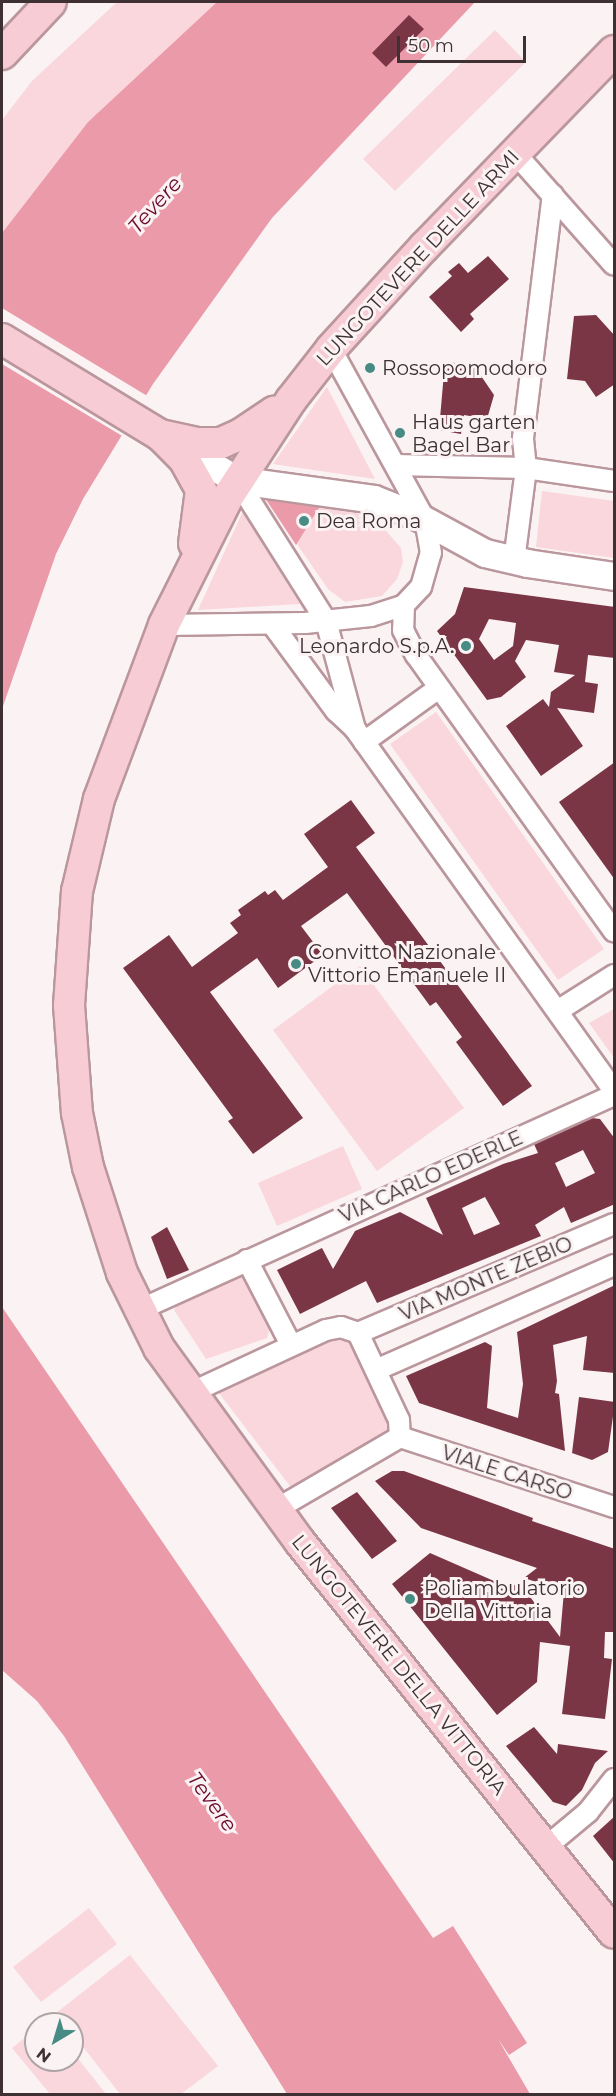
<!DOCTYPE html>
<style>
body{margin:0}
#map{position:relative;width:616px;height:2096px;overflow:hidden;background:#faf2f3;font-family:Montserrat,sans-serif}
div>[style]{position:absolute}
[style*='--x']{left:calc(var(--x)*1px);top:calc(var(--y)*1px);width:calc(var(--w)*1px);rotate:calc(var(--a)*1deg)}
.green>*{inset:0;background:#fad7dc}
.water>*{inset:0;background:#ea9aa9}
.pier>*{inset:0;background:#faf2f3}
.building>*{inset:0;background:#7b3646}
.roads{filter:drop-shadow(2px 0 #ba979d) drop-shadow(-2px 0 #ba979d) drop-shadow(0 2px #ba979d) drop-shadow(0 -2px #ba979d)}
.street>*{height:20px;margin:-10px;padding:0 10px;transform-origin:10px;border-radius:10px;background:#fff}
.secondary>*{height:27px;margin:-13.5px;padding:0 13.5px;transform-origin:13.5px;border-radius:13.5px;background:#fff}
.primary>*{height:30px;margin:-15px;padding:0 15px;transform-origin:15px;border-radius:15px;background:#f7ccd4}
.dots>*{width:16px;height:16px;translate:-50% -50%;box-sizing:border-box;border:3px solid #faf2f3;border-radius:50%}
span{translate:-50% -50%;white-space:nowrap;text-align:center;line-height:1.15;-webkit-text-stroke:6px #faf2f3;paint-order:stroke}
.street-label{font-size:20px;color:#3f3133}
.poi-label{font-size:20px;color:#3f3133}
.left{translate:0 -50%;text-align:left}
.right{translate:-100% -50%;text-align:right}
.water-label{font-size:21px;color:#6a0a2d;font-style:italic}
.frame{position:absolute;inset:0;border:3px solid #3f3133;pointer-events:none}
.north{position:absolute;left:24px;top:2012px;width:60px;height:60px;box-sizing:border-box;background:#faf2f3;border:2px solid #afa5a6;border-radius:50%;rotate:218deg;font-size:16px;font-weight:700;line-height:24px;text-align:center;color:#3f3133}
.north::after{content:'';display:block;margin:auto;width:21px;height:27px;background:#468c85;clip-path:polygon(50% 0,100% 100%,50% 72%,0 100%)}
.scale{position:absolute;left:397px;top:36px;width:129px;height:27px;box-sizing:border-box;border:3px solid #3f3133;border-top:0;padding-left:8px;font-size:18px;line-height:21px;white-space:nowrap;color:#3f3133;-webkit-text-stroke:4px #faf2f3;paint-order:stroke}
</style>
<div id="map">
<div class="green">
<i style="clip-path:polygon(117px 2px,217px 2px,88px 122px,2px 233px,2px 120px,32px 81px)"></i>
<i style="clip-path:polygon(495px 30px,526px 62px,395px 191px,363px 159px)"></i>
<i style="clip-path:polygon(327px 387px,375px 479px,273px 464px)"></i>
<i style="clip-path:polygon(542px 491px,614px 501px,614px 558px,536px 547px)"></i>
<i style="clip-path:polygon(265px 498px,354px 512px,381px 525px,401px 548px,403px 562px,397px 579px,382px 596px,345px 602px,328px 589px)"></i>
<i style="clip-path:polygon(243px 511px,244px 514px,300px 604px,198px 610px)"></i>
<i style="clip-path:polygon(436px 712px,604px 949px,558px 980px,390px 744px)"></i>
<i style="clip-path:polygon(360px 966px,464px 1108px,377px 1171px,273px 1030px)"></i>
<i style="clip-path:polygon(614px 1009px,614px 1058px,589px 1023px)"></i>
<i style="clip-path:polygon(343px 1146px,362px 1189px,277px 1226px,258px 1183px)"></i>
<i style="clip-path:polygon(234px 1275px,248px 1278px,271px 1323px,267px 1338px,206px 1359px,174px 1310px,179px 1302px)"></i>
<i style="clip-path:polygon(338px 1332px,355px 1337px,397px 1430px,293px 1490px,215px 1388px)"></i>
<i style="clip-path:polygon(89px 1908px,117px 1944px,41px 2002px,13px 1967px)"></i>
<i style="clip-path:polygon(130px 1955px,218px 2066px,181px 2094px,120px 2094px,72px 2033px,72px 2024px,65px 2024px,56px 2013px)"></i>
<i style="clip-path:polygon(36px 2029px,36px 2060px,72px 2060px,72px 2051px,106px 2094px,50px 2094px,12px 2048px)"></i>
</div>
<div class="water">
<i style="clip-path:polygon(217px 2px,475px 2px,272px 218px,153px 384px,83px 499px,56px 554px,2px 709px,2px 233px,88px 122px)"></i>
<i style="clip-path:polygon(265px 498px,320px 506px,296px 545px)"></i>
<i style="clip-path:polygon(2px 1307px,433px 1938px,453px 1926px,527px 2043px,509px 2055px,498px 2039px,530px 2094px,287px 2094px,64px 1736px,37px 1701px,2px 1670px)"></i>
</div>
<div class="pier">
<i style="clip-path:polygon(2px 308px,149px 397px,124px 437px,2px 364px)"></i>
</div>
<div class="building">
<i style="clip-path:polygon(409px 15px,424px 29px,386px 67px,372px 53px)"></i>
<i style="clip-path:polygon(488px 256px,509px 279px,470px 314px,474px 319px,461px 332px,429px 297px,452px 276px,448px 272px,459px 263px,468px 273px)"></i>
<i style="clip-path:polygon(596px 315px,615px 336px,615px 384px,596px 397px,585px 381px,567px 379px,574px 316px)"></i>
<i style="clip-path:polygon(445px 361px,475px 367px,494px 395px,487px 419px,464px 415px,461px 434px,439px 430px)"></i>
<i style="clip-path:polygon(evenodd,464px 587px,615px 607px,615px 658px,588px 655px,585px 682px,598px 684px,594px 713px,557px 708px,583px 746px,541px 776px,506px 726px,543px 699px,549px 707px,551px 692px,575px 675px,554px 672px,559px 645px,526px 640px,515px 661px,526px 677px,501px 697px,487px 700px,437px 631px,455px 614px,464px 587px,489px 619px,516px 623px,513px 646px,494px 660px,479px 639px,489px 619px)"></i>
<i style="clip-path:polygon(615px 762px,615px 880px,559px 802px)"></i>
<i style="clip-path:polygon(351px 800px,375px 833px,356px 847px,532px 1086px,503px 1106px,456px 1042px,462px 1037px,436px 1002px,430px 1006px,347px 893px,301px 926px,323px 955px,278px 988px,257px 958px,210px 992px,303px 1118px,253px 1154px,228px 1121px,233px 1118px,123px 968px,169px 935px,192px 967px,238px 933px,230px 923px,241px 915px,238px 910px,265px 891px,268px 895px,275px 890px,283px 900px,328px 867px,304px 834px)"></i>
<i style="clip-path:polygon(evenodd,592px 1118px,600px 1119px,615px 1139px,615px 1204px,571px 1223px,564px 1207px,535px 1225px,541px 1236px,377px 1303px,366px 1281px,300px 1314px,277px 1270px,322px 1248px,333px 1269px,355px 1231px,400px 1212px,443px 1235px,426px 1198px,503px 1164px,538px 1153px,534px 1144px,592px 1118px,583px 1150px,595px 1173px,566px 1187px,555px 1163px,583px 1150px,592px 1118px,485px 1197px,500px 1224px,474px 1235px,462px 1208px,485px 1197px)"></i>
<i style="clip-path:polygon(167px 1227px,189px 1270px,167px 1279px,151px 1237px)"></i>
<i style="clip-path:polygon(615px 1285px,615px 1373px,583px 1370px,587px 1336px,553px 1345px,557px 1381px,555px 1393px,559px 1394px,565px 1451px,419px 1403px,406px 1376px,485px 1342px,492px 1346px,487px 1408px,518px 1418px,523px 1384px,517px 1332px)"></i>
<i style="clip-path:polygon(579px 1397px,615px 1402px,608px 1452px,592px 1460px,572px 1453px)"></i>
<i style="clip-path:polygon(392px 1471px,404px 1471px,533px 1518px,532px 1521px,615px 1549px,615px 1632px,605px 1632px,604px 1658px,612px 1659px,605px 1719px,562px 1714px,570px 1646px,540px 1642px,537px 1682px,497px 1715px,392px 1584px,430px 1553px,510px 1588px,519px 1582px,560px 1637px,564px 1591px,524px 1578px,537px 1568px,421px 1528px,375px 1481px)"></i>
<i style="clip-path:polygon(357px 1492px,397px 1541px,372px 1559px,331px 1508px)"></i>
<i style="clip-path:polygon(534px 1727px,557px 1754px,558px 1744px,608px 1751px,595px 1763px,582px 1790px,566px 1806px,553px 1802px,506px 1746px)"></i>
<i style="clip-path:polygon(615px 1816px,615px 1864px,593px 1836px)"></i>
</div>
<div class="roads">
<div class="street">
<i style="--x:515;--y:153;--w:149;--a:48.5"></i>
<i style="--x:396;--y:465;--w:130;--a:1.3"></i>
<i style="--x:526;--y:468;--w:89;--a:8.4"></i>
<i style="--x:237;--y:480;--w:167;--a:57.7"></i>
<i style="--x:326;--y:621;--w:112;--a:75"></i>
<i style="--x:514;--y:561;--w:94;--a:-82.6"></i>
<i style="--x:526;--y:468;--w:30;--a:-96"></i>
<i style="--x:523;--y:438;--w:245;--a:-83"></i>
<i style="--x:404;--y:605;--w:25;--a:92"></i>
<i style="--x:403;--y:630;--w:28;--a:63"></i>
<i style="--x:416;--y:655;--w:340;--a:54.4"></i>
<i style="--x:272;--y:624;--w:108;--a:53.7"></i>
<i style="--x:336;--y:711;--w:26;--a:43"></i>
<i style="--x:355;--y:729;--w:445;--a:54.4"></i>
<i style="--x:164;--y:625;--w:141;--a:-0.8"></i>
<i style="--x:305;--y:623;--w:66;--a:-6.1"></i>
<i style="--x:371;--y:616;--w:35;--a:-18"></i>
<i style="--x:404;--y:605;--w:25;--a:-47"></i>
<i style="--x:421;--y:587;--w:35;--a:-74"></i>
<i style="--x:431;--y:553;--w:34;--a:-100"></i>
<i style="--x:425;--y:520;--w:195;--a:-118.8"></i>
<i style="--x:364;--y:742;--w:92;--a:-35.8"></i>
<i style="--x:559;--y:1010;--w:65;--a:-32.5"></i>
<i style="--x:247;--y:1260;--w:96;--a:62.6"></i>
<i style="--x:139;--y:1310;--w:521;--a:-24.35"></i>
<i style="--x:358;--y:1333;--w:278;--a:-23.1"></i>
<i style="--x:376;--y:1370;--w:260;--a:-23.8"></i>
<i style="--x:188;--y:1394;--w:152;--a:-24.9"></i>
<i style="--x:326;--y:1330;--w:15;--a:-11"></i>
<i style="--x:341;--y:1327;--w:18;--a:19"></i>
<i style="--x:358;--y:1333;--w:96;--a:64.8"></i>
<i style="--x:399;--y:1420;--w:17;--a:87"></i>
<i style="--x:400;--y:1437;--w:145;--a:149.7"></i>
<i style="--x:400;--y:1437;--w:225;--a:18.1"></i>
<i style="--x:546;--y:1847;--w:55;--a:-39.8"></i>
<i style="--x:588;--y:1812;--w:42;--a:-51.8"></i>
</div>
<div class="secondary">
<i style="--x:169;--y:440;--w:79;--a:30.5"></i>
<i style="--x:237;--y:480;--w:138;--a:7.9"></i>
<i style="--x:374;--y:499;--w:46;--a:21.6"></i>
<i style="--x:417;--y:516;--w:77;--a:28.6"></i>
<i style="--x:485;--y:553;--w:43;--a:13.4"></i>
<i style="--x:527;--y:563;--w:88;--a:8.5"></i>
</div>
<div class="primary">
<i style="--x:614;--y:51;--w:273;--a:134.1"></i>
<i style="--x:424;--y:247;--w:138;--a:132.4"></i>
<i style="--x:331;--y:349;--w:65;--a:128.1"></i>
<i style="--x:291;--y:400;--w:113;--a:123.1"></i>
<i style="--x:229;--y:495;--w:145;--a:116.6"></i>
<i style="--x:164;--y:625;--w:186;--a:110.5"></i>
<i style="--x:99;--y:799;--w:95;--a:103.4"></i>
<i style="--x:77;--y:891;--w:114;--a:94"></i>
<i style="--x:69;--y:1005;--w:108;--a:85.8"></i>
<i style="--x:77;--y:1113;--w:55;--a:78.5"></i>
<i style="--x:88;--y:1167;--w:111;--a:72.2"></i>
<i style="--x:122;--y:1273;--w:84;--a:63.7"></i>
<i style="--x:159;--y:1348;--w:240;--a:54"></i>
<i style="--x:300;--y:1542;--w:501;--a:51.23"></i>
<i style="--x:2;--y:54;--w:71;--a:-46.7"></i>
<i style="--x:2;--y:339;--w:185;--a:31.3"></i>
<i style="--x:160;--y:435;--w:34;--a:45"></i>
<i style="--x:184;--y:459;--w:35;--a:61"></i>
<i style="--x:201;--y:490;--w:54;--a:97.4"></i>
<i style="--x:160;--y:435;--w:40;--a:12"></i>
<i style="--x:199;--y:443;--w:22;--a:0"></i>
<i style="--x:221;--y:443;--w:22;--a:-24"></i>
<i style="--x:241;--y:434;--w:40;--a:-34"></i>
</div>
</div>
<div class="dots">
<i style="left:370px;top:368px;background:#468c85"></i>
<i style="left:400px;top:433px;background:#468c85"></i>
<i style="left:304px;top:521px;background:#468c85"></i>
<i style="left:466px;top:646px;background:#468c85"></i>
<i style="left:296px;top:964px;background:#468c85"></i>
<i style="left:410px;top:1599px;background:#468c85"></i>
</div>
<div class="street-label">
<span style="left:418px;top:258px;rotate:-47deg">LUNGOTEVERE DELLE ARMI</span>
<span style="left:431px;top:1177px;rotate:-24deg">VIA CARLO EDERLE</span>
<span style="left:486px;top:1279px;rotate:-23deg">VIA MONTE ZEBIO</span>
<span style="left:507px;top:1473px;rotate:18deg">VIALE CARSO</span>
<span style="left:399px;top:1665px;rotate:51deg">LUNGOTEVERE DELLA VITTORIA</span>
</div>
<div class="poi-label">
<span class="left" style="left:382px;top:368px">Rossopomodoro</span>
<span class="left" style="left:412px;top:434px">Haus garten<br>Bagel Bar</span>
<span class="left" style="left:316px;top:521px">Dea Roma</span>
<span class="right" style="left:454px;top:646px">Leonardo S.p.A.</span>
<span class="left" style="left:308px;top:964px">Convitto Nazionale<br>Vittorio Emanuele II</span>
<span class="left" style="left:424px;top:1600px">Poliambulatorio<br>Della Vittoria</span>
</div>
<div class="water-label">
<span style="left:155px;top:205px;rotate:-48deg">Tevere</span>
<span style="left:212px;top:1802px;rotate:54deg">Tevere</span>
</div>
<div class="frame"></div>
<div class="north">N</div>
<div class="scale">50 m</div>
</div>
